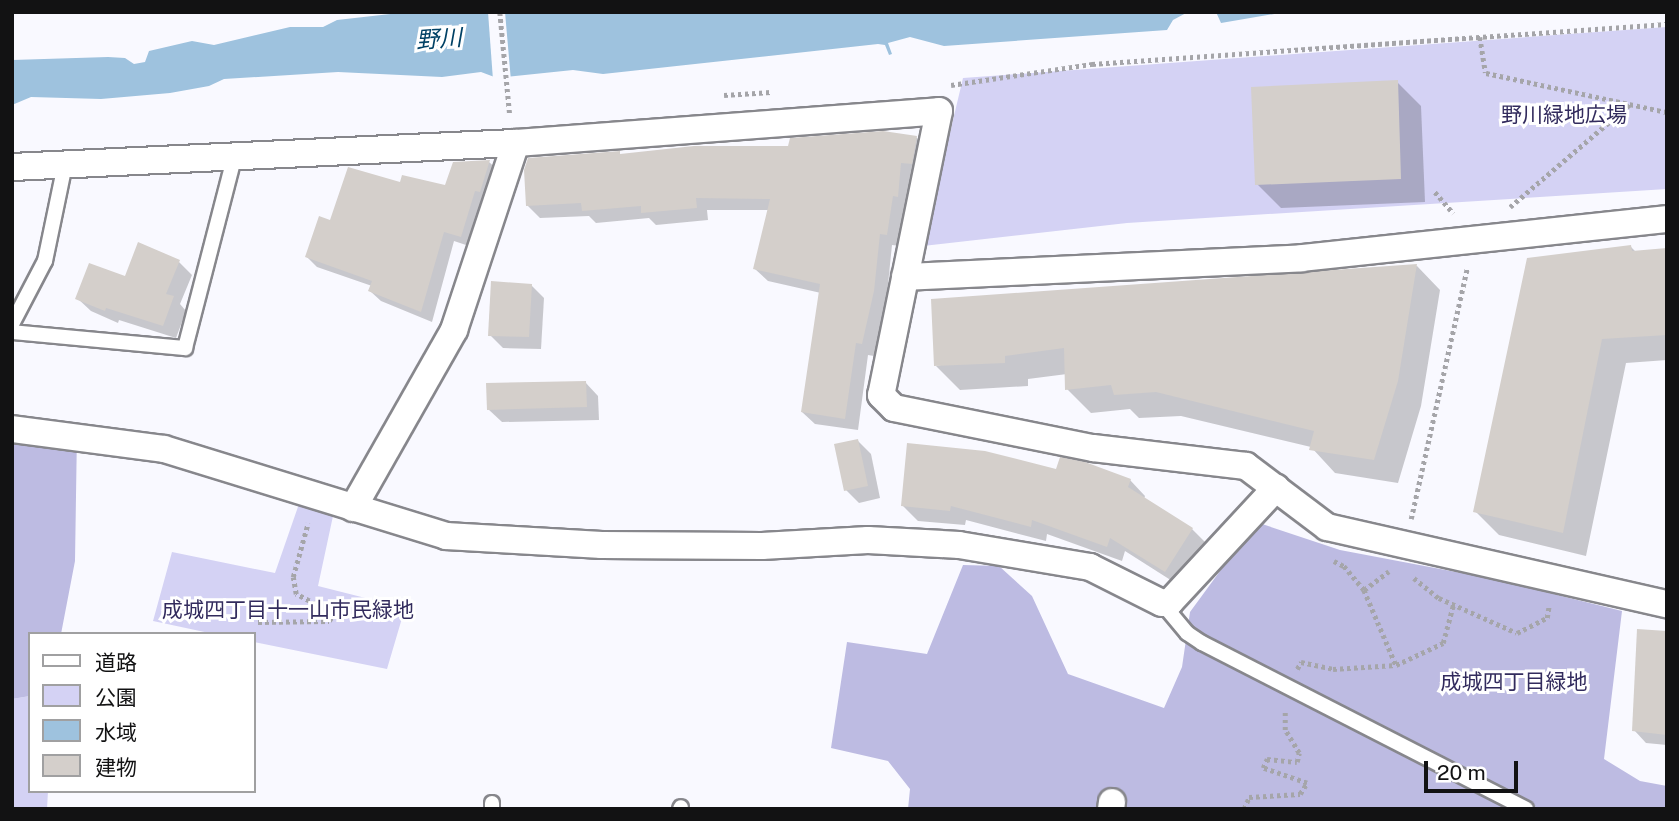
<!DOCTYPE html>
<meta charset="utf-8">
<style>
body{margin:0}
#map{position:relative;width:1679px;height:821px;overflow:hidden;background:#f9f9ff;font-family:"Public Sans","Noto Sans JP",sans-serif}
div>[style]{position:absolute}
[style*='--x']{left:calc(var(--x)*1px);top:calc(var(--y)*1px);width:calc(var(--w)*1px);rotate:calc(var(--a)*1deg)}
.green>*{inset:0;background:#d4d2f4}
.forest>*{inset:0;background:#bdbbe2}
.water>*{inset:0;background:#9ec2de}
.pier>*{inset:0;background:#f9f9ff}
.shadow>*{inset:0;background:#0003}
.building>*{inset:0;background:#d4cfcb}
.path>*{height:4.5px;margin-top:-2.25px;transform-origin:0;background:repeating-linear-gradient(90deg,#a5a5a9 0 3.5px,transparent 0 7px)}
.roads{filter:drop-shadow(2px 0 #87878c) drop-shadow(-2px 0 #87878c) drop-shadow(0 2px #87878c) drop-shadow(0 -2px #87878c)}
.service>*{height:14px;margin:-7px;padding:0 7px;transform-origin:7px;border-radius:7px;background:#fff}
.minor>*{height:26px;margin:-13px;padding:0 13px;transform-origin:13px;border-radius:13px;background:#fff}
span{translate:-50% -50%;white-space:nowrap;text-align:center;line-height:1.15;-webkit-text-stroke:6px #fff;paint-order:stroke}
.park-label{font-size:21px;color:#322b5d}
.water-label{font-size:23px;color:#004165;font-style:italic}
.frame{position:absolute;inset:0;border:14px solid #121213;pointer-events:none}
.legend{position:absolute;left:28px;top:632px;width:228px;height:161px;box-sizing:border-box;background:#fff;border:2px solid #a0a0a1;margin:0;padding:9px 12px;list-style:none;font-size:21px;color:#121213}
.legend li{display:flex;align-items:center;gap:14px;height:35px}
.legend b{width:35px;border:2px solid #a0a0a1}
.scale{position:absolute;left:1424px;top:761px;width:94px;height:32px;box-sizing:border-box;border:4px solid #121213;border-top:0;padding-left:9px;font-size:21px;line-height:24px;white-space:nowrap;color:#121213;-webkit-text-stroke:5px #fff;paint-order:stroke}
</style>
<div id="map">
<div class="green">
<i style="clip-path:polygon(1667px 27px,1667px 189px,1127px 223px,923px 246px,963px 78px)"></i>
<i style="clip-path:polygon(300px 501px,333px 516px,318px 586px,405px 608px,387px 669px,254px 642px,254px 634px,214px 634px,153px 621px,172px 552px,275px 573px)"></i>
<i style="clip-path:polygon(30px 696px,30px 791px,48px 791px,47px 809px,12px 809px,12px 699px)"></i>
</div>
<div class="forest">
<i style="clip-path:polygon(12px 423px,77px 432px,75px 561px,61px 634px,30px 634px,30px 696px,12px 699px)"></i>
<i style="clip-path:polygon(1256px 522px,1340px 550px,1493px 579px,1622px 611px,1604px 759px,1640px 781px,1667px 786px,1667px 809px,908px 809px,910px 789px,888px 761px,831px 748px,847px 642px,927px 654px,963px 565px,999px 566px,1032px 596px,1068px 674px,1164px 708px,1182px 667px,1190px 612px)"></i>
</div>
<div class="water">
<i style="clip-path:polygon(408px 12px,1188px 12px,1173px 20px,1167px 30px,944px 46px,910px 37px,888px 43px,892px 54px,889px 55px,885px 45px,878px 44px,603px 74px,573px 70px,497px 78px,481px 72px,442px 77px,338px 72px,224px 79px,209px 86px,170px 93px,101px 99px,31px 97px,12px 105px,12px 60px,108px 57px,125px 58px,134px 64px,145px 62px,149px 51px,192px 41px,214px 45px,290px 27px,323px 27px,337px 20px)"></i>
<i style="clip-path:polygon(1216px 12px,1286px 12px,1221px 23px)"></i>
</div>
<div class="pier">
<i style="clip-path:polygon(488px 12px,505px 12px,511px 81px,493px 80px)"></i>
</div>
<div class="shadow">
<i style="clip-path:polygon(1397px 82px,1421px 106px,1425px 202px,1281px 208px,1257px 184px)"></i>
<i style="clip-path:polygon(916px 137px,929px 150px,910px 209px,905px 208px,900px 246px,892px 245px,886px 304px,874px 356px,868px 355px,858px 430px,815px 424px,802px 412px,821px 293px,768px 281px,755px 269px,769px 210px,707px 210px,708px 220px,656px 225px,649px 218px,596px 223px,589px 216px,540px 218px,527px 205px,619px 153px,623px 156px,789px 148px)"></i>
<i style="clip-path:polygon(489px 162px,500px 172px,472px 247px,454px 241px,432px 322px,381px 301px,370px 291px,372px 286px,317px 267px,307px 257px,331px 222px,402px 185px,447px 187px)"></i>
<i style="clip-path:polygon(1631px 247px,1636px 252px,1667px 250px,1667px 360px,1626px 363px,1586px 556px,1499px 535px,1475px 511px)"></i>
<i style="clip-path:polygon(179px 262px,192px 275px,180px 304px,186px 311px,176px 338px,119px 320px,118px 323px,91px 311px,77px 298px)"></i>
<i style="clip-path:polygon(1417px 266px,1440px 290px,1421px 406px,1398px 483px,1335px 473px,1311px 447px,1181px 416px,1139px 418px,1130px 409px,1091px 413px,1067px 389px,1067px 374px,1028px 379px,1028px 386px,960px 390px,936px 366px)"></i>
<i style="clip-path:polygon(531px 285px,544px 298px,541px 349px,503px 348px,490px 335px)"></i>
<i style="clip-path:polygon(585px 382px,598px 396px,599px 420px,502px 422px,488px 409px)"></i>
<i style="clip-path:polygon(858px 441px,871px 454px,880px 498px,859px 503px,846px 490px)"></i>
<i style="clip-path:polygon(1057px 471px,1130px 480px,1145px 496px,1144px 499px,1192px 529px,1207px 544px,1180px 586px,1125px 551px,1122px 561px,1047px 534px,1046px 541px,966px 520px,965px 525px,918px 521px,903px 506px)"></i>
<i style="clip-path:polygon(1667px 635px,1667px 745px,1646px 743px,1634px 730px)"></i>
</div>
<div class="building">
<i style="clip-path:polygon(1398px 80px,1401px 179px,1255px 185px,1251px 87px)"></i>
<i style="clip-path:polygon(883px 131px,917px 136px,912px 164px,901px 163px,898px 197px,893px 196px,887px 235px,880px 234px,874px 291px,862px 344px,856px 343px,845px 419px,801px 412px,820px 284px,753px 269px,770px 199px,696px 198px,697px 208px,641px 213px,641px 206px,582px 211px,581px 203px,526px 206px,524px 170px,528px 158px,620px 151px,620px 154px,694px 146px,788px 146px,790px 138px)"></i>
<i style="clip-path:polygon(490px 160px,480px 192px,475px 191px,461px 237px,444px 232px,421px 312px,368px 291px,372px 281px,305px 257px,319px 216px,330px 220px,348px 167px,400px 182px,402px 175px,445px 185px,453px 162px)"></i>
<i style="clip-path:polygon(138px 242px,180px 260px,166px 294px,174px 296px,163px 326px,106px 308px,105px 311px,75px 299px,89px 263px,125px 276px)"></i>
<i style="clip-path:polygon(1631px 245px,1632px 251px,1667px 248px,1667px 335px,1602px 339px,1563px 533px,1473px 512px,1527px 258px)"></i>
<i style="clip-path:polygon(1417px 264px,1398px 381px,1374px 460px,1309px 450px,1314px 431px,1156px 392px,1114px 395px,1111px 385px,1065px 390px,1064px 348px,1005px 356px,1005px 363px,934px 366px,931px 299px)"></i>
<i style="clip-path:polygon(491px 281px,532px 284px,529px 337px,488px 336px)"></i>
<i style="clip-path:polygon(586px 381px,587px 407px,487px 410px,486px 383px)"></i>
<i style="clip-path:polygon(858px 439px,868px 486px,844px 491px,834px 444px)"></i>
<i style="clip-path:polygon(907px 443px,985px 451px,1056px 469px,1060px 457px,1085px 462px,1131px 479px,1128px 487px,1193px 528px,1165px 572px,1110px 538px,1107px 547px,1032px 520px,1031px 527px,951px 506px,950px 511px,901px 506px)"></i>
<i style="clip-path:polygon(1637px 629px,1667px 631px,1667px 735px,1632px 731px)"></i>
</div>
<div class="path">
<i style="--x:500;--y:12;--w:103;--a:84.5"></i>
<i style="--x:1480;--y:37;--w:36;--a:81"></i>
<i style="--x:1486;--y:73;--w:185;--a:12.2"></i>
<i style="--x:951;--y:85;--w:143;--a:-8.5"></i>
<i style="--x:1092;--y:64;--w:576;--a:-3.98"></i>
<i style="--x:724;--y:95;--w:47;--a:-3.7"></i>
<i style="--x:1435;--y:192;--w:28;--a:49"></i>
<i style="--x:1510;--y:207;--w:157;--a:-40.6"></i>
<i style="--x:1411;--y:519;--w:257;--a:-77.4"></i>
<i style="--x:1334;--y:561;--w:11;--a:27"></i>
<i style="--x:1344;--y:566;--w:31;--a:50"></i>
<i style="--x:1364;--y:590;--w:31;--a:-37"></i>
<i style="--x:1414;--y:578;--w:32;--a:39"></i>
<i style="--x:1439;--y:598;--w:85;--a:24.2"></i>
<i style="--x:1517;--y:633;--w:34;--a:-27"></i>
<i style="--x:1547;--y:618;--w:12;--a:-81"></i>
<i style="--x:1364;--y:590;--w:82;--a:66.9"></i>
<i style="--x:258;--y:622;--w:71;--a:-0.8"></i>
<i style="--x:329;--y:621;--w:9;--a:-54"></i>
<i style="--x:334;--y:614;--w:43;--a:-152.2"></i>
<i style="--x:296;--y:594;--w:17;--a:-100"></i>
<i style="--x:293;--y:577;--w:56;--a:-74.5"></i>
<i style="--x:1297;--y:669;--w:8;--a:-60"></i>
<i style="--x:1301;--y:662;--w:33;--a:12"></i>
<i style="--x:1333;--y:669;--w:63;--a:-3.6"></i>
<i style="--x:1396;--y:665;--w:52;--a:-25.1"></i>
<i style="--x:1443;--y:643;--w:39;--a:-75"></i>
<i style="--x:1244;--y:809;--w:13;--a:-67"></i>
<i style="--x:1249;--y:797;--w:51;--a:-3.4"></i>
<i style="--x:1300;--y:794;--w:13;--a:-58"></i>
<i style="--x:1307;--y:783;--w:46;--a:-161.2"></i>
<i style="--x:1263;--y:768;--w:10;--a:-66"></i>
<i style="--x:1267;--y:759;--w:30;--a:6"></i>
<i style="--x:1297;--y:762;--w:9;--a:-77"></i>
<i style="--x:1299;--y:753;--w:27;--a:-121"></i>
<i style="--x:1285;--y:730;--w:18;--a:-90"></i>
</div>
<div class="roads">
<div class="service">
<i style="--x:12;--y:324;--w:71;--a:-62.4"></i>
<i style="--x:45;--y:261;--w:99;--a:-78.3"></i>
<i style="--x:12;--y:332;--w:174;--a:5.3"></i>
<i style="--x:185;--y:348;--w:196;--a:-75.5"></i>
<i style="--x:1162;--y:603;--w:39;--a:50"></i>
<i style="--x:1187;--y:633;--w:18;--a:34"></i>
<i style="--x:1202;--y:643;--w:364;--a:27.1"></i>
<i style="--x:492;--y:809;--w:6;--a:-90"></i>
<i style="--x:680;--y:809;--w:2;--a:-63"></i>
</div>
<div class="minor">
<i style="--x:12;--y:167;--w:505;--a:-2.73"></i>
<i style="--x:516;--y:143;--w:424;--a:-4.3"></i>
<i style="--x:939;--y:111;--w:290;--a:101.5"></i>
<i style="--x:881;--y:395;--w:18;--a:45"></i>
<i style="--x:894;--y:408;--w:203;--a:11.4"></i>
<i style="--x:1093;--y:448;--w:154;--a:6.7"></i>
<i style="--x:1246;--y:466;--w:101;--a:37"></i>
<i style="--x:1327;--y:527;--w:349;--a:12.8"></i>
<i style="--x:905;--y:277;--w:397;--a:-2.7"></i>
<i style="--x:1302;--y:258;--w:367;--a:-6.1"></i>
<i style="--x:12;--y:429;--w:153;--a:7.5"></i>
<i style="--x:164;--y:449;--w:295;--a:17.1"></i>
<i style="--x:446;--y:536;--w:156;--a:3.3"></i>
<i style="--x:602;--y:545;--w:160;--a:0.4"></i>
<i style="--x:762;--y:546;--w:106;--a:-3.2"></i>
<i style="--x:868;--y:540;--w:91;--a:3.1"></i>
<i style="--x:959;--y:545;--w:133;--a:9.5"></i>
<i style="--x:1090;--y:567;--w:80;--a:26.6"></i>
<i style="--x:1162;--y:603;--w:8;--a:-7"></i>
<i style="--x:1170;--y:602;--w:156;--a:-47.1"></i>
<i style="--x:353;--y:508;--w:205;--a:-60.4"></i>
<i style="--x:454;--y:330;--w:197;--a:-71.7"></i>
<i style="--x:1111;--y:809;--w:7;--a:-82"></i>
</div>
</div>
<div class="park-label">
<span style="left:1564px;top:115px">野川緑地広場</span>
<span style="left:288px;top:610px">成城四丁目十一山市民緑地</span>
<span style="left:1514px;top:682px">成城四丁目緑地</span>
</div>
<div class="water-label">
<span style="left:439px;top:39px;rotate:-4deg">野川</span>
</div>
<div class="frame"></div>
<ul class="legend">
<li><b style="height:9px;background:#fff"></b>道路</li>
<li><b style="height:19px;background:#d4d2f4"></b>公園</li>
<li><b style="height:19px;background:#9ec2de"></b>水域</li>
<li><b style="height:19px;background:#d4cfcb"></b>建物</li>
</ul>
<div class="scale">20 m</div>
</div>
